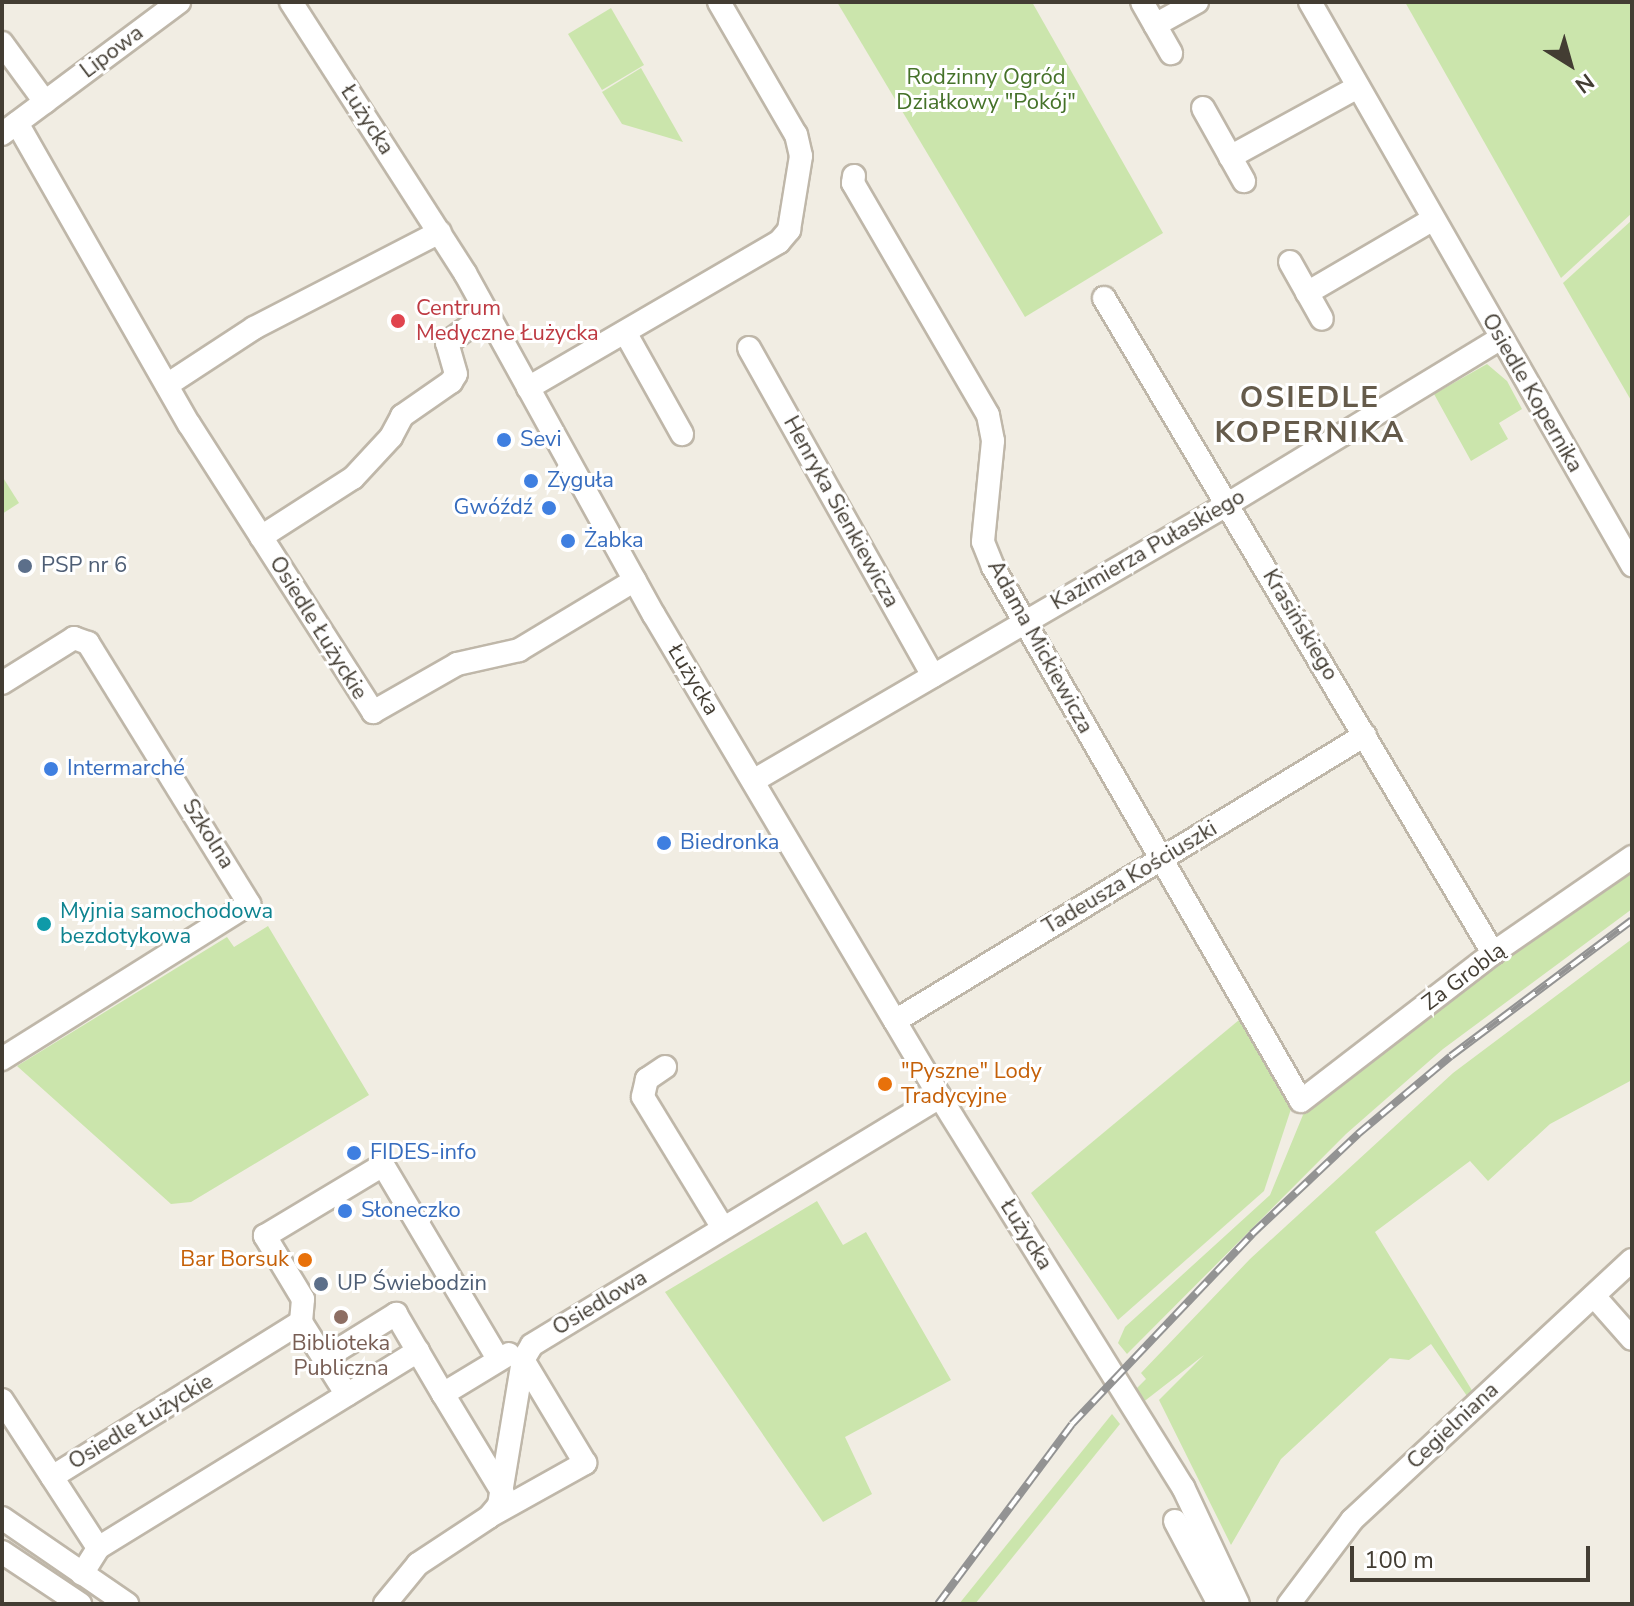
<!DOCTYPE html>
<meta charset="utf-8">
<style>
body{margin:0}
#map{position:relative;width:1634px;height:1606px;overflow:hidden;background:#f1ede3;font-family:"Nunito Sans",sans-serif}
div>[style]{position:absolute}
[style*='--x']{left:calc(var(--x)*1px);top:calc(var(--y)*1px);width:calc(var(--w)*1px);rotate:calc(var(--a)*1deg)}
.green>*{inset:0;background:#cbe5ac}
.roads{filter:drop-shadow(2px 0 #bfb7a9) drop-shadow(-2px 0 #bfb7a9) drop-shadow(0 2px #bfb7a9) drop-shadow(0 -2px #bfb7a9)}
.minor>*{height:22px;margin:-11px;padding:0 11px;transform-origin:11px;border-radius:11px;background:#fff}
.rail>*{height:8px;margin-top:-4px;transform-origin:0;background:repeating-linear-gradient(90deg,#fff 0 15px,#939393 0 30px);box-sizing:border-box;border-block:2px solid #939393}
.dots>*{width:22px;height:22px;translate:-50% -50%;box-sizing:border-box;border:4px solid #fff;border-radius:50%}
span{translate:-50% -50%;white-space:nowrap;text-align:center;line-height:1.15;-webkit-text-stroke:6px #fff;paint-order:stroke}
.street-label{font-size:22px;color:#433d33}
.park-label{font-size:22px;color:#457229}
.health-label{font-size:22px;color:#be3a42}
.left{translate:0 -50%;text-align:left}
.shop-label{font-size:22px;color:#366cbe}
.right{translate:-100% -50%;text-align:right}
.service-label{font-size:22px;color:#4e5e75}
.culture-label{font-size:22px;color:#0d838f}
.food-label{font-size:22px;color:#c56008}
.education-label{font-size:22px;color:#785e54}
.district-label{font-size:30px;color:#655b4b;font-weight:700;letter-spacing:2px}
.frame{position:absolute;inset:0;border:4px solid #433d33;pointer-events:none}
.north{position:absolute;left:1530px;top:24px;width:80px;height:80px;-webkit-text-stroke:6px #fff;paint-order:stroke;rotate:143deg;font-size:22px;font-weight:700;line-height:32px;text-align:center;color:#433d33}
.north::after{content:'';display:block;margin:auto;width:28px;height:36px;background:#433d33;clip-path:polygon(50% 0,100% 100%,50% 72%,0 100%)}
.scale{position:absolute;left:1350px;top:1546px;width:240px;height:36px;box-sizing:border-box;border:4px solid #433d33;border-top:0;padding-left:10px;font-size:24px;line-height:28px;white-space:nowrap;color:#433d33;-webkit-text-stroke:6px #fff;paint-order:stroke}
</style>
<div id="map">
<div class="green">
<i style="clip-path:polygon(837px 2px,1032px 2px,1163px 233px,1025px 317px)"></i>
<i style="clip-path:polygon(1405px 2px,1632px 2px,1632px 213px,1561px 278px)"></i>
<i style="clip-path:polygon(611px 8px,644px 65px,602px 90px,568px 34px)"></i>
<i style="clip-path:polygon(641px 68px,683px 142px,622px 124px,602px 92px)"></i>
<i style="clip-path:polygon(1632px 220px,1632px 402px,1563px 283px)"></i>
<i style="clip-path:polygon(1487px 364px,1507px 381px,1522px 409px,1499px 423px,1508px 439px,1471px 461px,1434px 394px)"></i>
<i style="clip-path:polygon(2px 476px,19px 503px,2px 514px)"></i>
<i style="clip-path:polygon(1632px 872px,1632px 909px,1443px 1049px,1346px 1134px,1127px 1354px,1118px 1343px,1125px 1327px,1270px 1195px,1305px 1110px,1486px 970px)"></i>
<i style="clip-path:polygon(268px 926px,369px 1095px,191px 1202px,171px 1204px,17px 1066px,227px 937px,234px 947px)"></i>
<i style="clip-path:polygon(1632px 939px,1632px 1080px,1550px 1124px,1488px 1181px,1470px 1161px,1375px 1232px,1473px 1392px,1467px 1396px,1431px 1344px,1409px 1360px,1390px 1358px,1281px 1459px,1231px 1545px,1159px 1400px,1204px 1355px,1142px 1403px,1133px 1392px,1146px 1379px,1141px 1373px,1250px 1259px,1453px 1073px)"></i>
<i style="clip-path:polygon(1239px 1020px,1292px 1106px,1264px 1191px,1118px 1320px,1031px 1193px)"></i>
<i style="clip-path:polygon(817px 1201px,843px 1245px,866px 1232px,951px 1380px,845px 1437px,872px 1494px,823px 1522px,665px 1292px)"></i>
<i style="clip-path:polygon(1112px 1414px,1120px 1424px,975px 1604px,959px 1604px)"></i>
</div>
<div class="roads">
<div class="minor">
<i style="--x:291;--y:2;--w:322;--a:57.3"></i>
<i style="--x:465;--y:273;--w:391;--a:61.1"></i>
<i style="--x:654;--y:615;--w:560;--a:59.32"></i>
<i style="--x:940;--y:1097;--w:460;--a:58.1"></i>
<i style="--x:1183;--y:1487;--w:129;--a:64.8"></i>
<i style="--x:1142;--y:2;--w:59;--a:60.4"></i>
<i style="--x:1310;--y:2;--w:649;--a:60.23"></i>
<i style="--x:1155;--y:25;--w:48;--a:-28.7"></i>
<i style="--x:2;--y:43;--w:73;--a:53.9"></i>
<i style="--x:1203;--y:108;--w:84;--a:60.7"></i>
<i style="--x:17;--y:123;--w:347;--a:60.3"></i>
<i style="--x:189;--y:424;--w:342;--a:57.4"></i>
<i style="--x:373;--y:712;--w:97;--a:-29.7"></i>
<i style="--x:457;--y:664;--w:64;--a:-12.7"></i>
<i style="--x:519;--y:650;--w:135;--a:-31.1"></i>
<i style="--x:2;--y:134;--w:221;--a:-36.7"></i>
<i style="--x:1230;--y:157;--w:146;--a:-28.7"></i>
<i style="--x:854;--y:176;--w:7;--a:98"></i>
<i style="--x:853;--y:183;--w:268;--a:59.8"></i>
<i style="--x:988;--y:415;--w:26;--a:79"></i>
<i style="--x:993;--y:441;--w:101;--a:95.7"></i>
<i style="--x:983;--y:542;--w:27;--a:68"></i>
<i style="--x:993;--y:567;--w:616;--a:60.02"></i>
<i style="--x:1301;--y:1101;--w:242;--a:-37.6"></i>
<i style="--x:1493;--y:953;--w:169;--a:-34.6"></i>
<i style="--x:1290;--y:262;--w:65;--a:60.7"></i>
<i style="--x:1307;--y:293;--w:145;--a:-30.3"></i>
<i style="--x:1104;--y:298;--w:762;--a:59.29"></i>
<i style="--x:625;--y:332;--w:117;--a:60.8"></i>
<i style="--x:749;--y:348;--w:376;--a:60.7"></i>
<i style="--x:167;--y:385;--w:104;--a:-33.2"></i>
<i style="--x:254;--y:328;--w:209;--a:-27.3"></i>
<i style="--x:528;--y:388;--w:290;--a:-30.2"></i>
<i style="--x:779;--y:242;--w:16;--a:-50"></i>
<i style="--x:789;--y:230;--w:75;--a:-80.8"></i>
<i style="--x:801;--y:156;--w:22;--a:-103"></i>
<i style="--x:796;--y:135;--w:154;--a:-120.1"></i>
<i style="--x:261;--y:537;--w:109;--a:-32.7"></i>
<i style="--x:353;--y:478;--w:56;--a:-47.2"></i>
<i style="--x:391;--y:437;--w:24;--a:-62"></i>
<i style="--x:402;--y:416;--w:60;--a:-34.8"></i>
<i style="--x:451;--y:382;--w:9;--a:-58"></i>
<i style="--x:456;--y:374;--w:32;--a:-106"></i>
<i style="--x:447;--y:343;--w:51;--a:-36.2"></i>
<i style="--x:2;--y:683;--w:85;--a:-32"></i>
<i style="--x:74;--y:638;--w:15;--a:20"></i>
<i style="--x:88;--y:643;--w:307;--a:58.3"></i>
<i style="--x:249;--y:904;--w:292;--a:147.9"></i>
<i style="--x:753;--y:781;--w:550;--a:-30.25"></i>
<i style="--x:1228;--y:504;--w:317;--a:-31.3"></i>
<i style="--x:895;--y:1021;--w:550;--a:-31.32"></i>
<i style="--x:665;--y:1067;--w:22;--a:146"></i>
<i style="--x:647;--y:1079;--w:18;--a:103"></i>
<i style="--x:643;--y:1097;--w:153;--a:58.6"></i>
<i style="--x:1594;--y:1296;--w:57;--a:48.5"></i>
<i style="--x:301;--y:1322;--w:86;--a:57.8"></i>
<i style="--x:325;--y:1358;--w:84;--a:-31.8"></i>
<i style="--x:396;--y:1314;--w:93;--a:59.6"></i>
<i style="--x:2;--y:1400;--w:176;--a:57"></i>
<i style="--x:52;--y:1477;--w:293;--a:-31.9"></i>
<i style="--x:301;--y:1322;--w:23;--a:-85"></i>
<i style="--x:303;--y:1299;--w:74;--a:-121.1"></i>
<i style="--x:265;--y:1236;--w:138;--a:-31"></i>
<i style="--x:383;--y:1165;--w:226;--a:59.3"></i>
<i style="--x:503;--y:1493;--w:116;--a:-121.2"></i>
<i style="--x:443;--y:1394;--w:77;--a:-31.2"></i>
<i style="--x:492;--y:1515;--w:107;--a:-29.2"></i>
<i style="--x:585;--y:1463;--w:120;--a:-121"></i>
<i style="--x:2;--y:1518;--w:152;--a:34.5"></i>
<i style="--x:1175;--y:1521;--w:94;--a:62.1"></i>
<i style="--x:2;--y:1552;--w:94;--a:33.7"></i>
<i style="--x:82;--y:1574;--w:31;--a:-58"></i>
<i style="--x:98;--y:1548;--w:376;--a:-31.6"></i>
<i style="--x:385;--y:1604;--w:52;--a:-50.5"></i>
<i style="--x:418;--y:1564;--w:85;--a:-33.5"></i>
<i style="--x:489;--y:1517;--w:16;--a:-50"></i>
<i style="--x:499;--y:1505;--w:147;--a:-80.6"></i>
<i style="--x:523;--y:1360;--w:17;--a:-59"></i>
<i style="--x:532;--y:1345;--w:477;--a:-31.3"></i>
<i style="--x:1289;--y:1604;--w:105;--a:-53.1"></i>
<i style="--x:1352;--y:1520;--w:382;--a:-42.9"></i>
</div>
</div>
<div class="rail">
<i style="--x:938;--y:1604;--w:224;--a:-53.3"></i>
<i style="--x:1072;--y:1424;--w:262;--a:-46.5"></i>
<i style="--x:1252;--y:1234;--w:146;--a:-43.3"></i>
<i style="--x:1358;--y:1134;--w:121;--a:-40"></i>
<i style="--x:1451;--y:1056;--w:226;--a:-36.9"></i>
</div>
<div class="dots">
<i style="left:398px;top:321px;background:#e0444e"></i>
<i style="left:504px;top:440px;background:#3f7fe0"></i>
<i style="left:531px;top:481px;background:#3f7fe0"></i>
<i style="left:549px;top:508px;background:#3f7fe0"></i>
<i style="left:568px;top:541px;background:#3f7fe0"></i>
<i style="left:25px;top:566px;background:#5c6f8a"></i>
<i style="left:51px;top:769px;background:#3f7fe0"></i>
<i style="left:664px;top:843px;background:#3f7fe0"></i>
<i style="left:44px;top:924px;background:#0f9aa8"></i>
<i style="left:885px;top:1084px;background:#e8710a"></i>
<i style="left:354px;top:1153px;background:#3f7fe0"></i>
<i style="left:345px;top:1211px;background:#3f7fe0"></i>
<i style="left:305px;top:1260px;background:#e8710a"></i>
<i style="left:321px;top:1284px;background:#5c6f8a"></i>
<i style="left:341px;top:1317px;background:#8d6e63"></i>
</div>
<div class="street-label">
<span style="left:112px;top:52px;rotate:-37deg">Lipowa</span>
<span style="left:367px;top:120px;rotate:57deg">Łużycka</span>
<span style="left:1532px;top:393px;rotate:60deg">Osiedle Kopernika</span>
<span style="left:841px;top:512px;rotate:61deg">Henryka Sienkiewicza</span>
<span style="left:1148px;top:550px;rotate:-30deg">Kazimierza Pułaskiego</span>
<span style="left:1300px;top:625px;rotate:59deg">Krasińskiego</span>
<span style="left:318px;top:628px;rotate:58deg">Osiedle Łużyckie</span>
<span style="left:1040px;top:647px;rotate:61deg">Adama Mickiewicza</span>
<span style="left:693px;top:680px;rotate:59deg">Łużycka</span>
<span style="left:208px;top:834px;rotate:58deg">Szkolna</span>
<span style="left:1130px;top:878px;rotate:-31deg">Tadeusza Kościuszki</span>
<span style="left:1464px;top:977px;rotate:-37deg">Za Groblą</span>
<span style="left:1026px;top:1235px;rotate:58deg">Łużycka</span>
<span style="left:600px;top:1303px;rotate:-31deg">Osiedlowa</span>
<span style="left:141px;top:1422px;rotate:-31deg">Osiedle Łużyckie</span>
<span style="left:1453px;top:1426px;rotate:-43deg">Cegielniana</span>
</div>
<div class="park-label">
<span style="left:986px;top:90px">Rodzinny Ogród<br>Działkowy "Pokój"</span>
</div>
<div class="health-label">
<span class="left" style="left:416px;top:321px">Centrum<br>Medyczne Łużycka</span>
</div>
<div class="shop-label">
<span class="left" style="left:520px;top:440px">Sevi</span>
<span class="left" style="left:547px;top:481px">Zyguła</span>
<span class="right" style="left:533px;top:508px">Gwóźdź</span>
<span class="left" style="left:584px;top:541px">Żabka</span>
<span class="left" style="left:67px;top:769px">Intermarché</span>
<span class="left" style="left:680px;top:843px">Biedronka</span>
<span class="left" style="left:370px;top:1153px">FIDES-info</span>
<span class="left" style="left:361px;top:1211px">Słoneczko</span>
</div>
<div class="service-label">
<span class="left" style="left:41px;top:566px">PSP nr 6</span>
<span class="left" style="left:337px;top:1284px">UP Świebodzin</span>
</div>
<div class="culture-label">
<span class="left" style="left:60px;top:924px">Myjnia samochodowa<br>bezdotykowa</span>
</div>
<div class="food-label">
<span class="left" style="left:901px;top:1084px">"Pyszne" Lody<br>Tradycyjne</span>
<span class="right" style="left:289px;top:1260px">Bar Borsuk</span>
</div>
<div class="education-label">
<span style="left:341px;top:1356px">Biblioteka<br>Publiczna</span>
</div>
<div class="district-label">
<span style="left:1310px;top:415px">OSIEDLE<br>KOPERNIKA</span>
</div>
<div class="frame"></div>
<div class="north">N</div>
<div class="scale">100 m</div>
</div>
